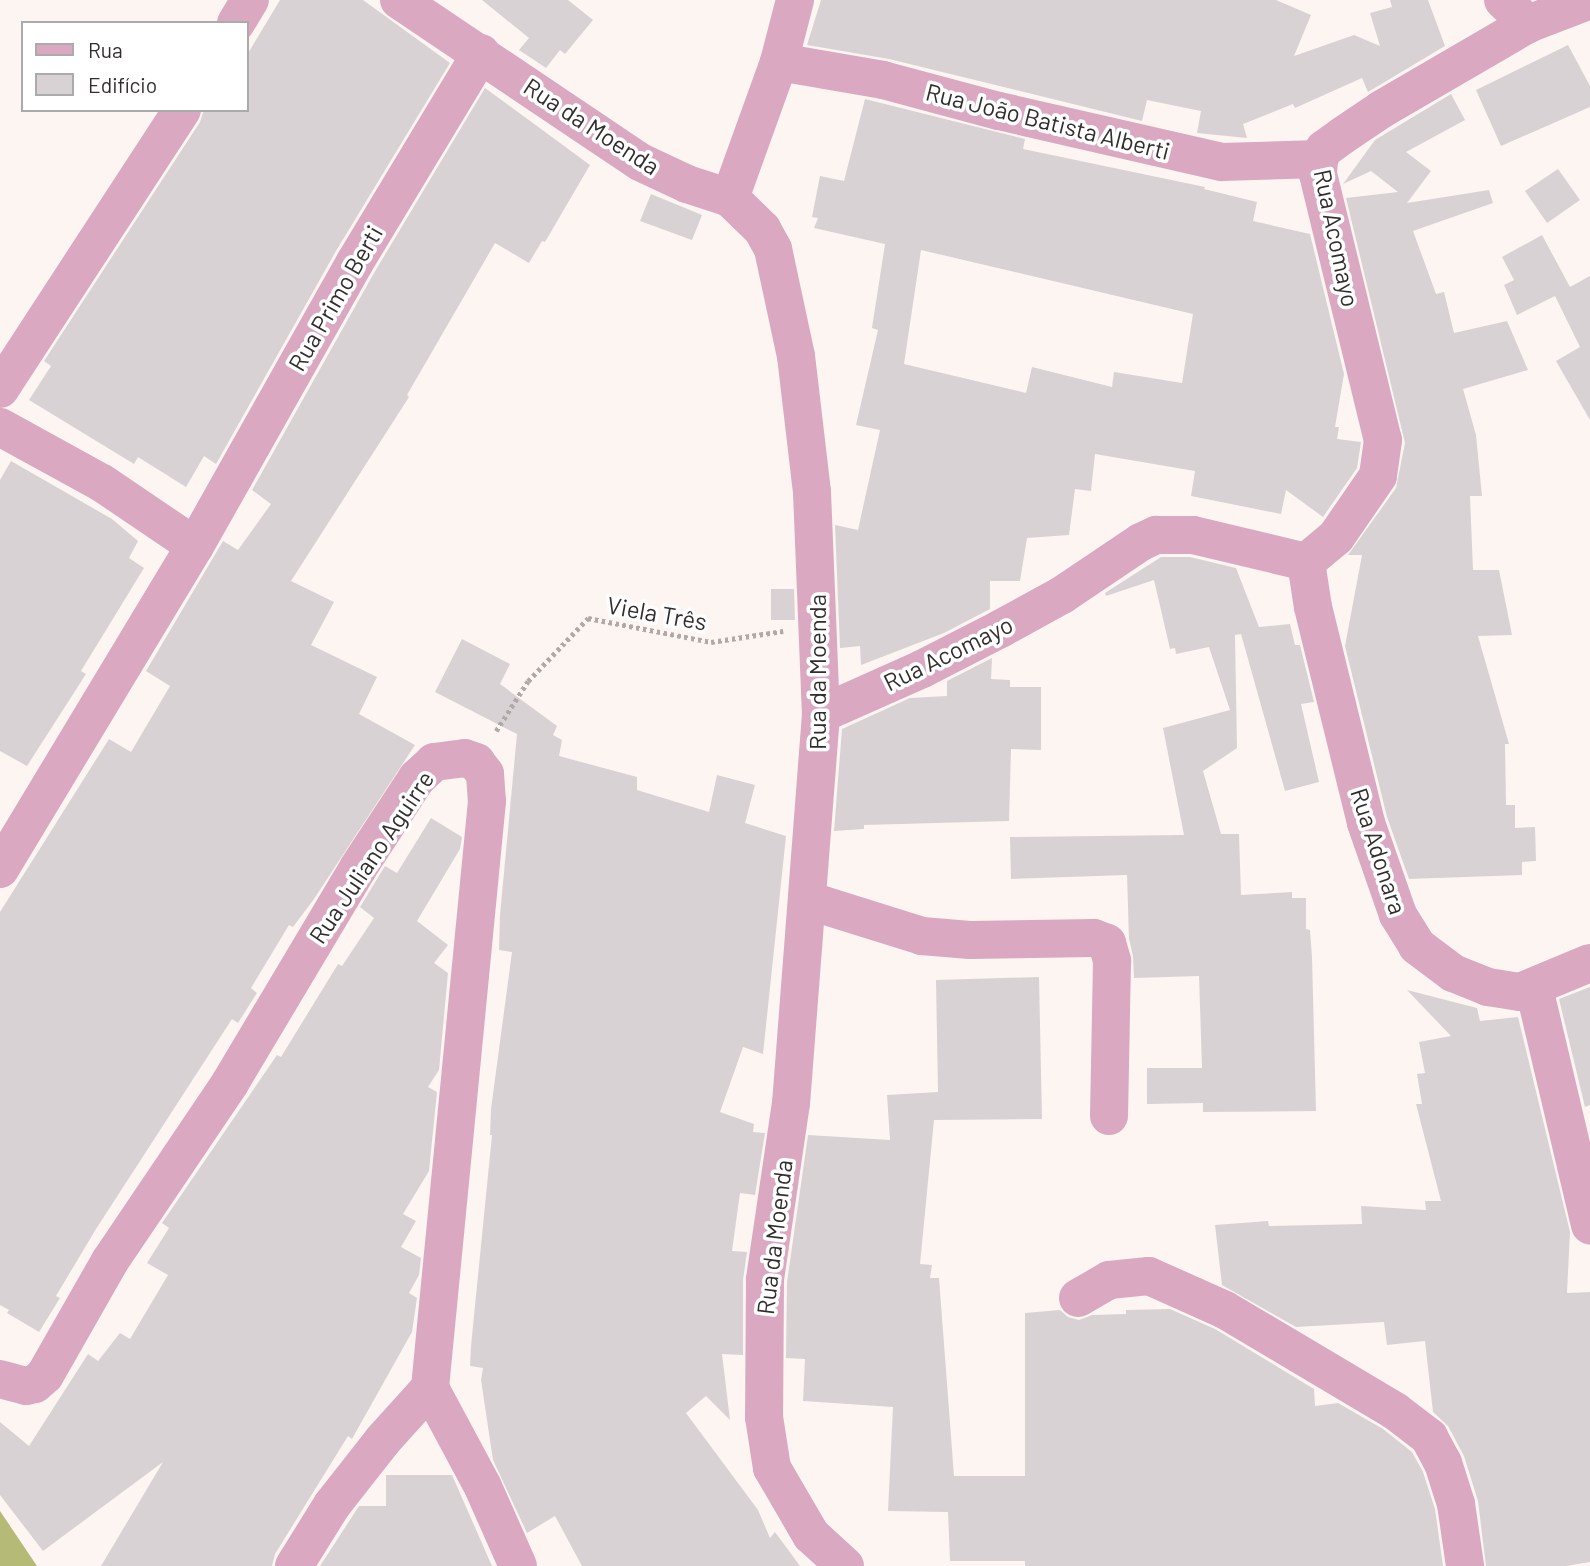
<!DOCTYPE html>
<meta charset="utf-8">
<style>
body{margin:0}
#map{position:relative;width:1590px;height:1566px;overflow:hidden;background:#fcf5f2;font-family:Barlow,sans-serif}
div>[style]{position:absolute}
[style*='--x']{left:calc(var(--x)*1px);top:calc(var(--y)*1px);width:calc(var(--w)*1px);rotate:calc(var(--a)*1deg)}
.forest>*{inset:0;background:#b6ba77}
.building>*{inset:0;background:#d9d2d5}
.path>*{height:4.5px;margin-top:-2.25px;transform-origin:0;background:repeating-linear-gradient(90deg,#afaaa8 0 3.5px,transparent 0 7px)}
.minor>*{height:38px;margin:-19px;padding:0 19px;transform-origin:19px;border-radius:19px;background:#daa8c1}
span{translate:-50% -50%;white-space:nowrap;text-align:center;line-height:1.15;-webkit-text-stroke:7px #fff;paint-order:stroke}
.street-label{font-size:24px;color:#302d2c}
.legend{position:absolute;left:21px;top:21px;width:228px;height:91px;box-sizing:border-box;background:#fff;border:2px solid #acabab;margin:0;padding:9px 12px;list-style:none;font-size:21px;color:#302d2c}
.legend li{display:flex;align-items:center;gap:14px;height:35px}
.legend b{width:35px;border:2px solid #acabab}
</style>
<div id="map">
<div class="forest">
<i style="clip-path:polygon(0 1511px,37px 1566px,0 1566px)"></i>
</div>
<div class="building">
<i style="clip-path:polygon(280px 0,363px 0,450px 63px,336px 251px,216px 464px,204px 456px,186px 487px,138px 457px,134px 464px,29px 400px,51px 366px,44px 361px,200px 122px,204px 110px,247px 110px,247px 55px)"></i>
<i style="clip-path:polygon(482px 0,568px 0,593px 20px,565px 54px,560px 50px,546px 68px,519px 50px,529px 38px)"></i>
<i style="clip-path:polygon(821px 0,1276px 0,1311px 15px,1294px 56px,1354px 35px,1380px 46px,1370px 13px,1392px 7px,1390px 0,1428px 0,1445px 46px,1368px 92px,1362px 78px,1295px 108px,1293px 104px,1243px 124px,1247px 138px,1197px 133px,1201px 111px,1147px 100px,1142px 121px,889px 59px,807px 45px)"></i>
<i style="clip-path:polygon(1568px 45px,1590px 86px,1590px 107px,1501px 146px,1476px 90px)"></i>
<i style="clip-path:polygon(485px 88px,590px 165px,545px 242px,542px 241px,529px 263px,495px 243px,407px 395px,409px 397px,291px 581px,334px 602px,311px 645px,377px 677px,359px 714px,415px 745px,314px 899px,293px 927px,289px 925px,251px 988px,257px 993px,238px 1023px,232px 1019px,96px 1229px,56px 1296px,60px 1298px,39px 1332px,7px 1313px,9px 1310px,0 1305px,0 912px,109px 739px,131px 752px,170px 686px,146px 671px,223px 541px,238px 550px,271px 504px,252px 490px,374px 273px)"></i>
<i style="clip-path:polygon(1451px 94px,1465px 120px,1406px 152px,1431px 171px,1407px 203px,1489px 190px,1493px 203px,1413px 231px,1436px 294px,1444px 292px,1454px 333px,1507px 321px,1528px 370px,1463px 389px,1476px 435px,1482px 496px,1470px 496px,1473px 570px,1499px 570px,1512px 635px,1478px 636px,1509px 744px,1505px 744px,1506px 805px,1515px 805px,1515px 828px,1535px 827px,1536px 861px,1522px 862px,1522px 875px,1409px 879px,1387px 817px,1345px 646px,1362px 555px,1348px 555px,1396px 488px,1405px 443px,1346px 198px,1398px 192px,1371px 171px,1343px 184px,1375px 140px)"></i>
<i style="clip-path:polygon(evenodd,865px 99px,1025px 139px,1023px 149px,1205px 187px,1204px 189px,1257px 202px,1253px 221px,1310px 234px,1344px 374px,1335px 427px,1339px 427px,1337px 439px,1361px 442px,1357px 468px,1323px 517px,1286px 490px,1281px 514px,1191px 496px,1195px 471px,1095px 454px,1091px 491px,1075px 489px,1069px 535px,1027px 538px,1020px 581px,990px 581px,990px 609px,944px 633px,861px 665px,860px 646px,840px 648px,835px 525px,858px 530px,880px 430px,856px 425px,878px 330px,872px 328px,885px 244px,814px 228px,818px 218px,812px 217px,820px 176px,844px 181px,865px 99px,921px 250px,1193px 314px,1182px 383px,1114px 372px,1112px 387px,1032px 367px,1026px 393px,904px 364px,921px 250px)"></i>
<i style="clip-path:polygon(1558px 169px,1580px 200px,1547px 223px,1525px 191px)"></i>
<i style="clip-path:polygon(651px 194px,702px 215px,692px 240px,640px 221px)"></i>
<i style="clip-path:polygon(1542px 235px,1570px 287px,1590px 276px,1590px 420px,1556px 361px,1580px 347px,1555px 296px,1517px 315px,1504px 285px,1514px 280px,1502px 257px)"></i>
<i style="clip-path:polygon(11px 461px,112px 519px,138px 541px,129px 558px,144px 568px,81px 671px,86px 674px,27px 766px,0 751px,0 480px)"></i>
<i style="clip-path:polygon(1161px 557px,1190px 557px,1236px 568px,1259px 627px,1290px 624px,1295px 645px,1300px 645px,1314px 702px,1301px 704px,1319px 782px,1285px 791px,1241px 634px,1235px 635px,1237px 748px,1203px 771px,1221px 834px,1239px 834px,1241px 895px,1292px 892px,1292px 898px,1306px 898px,1306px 929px,1310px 930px,1312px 957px,1316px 1111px,1203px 1112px,1203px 1103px,1147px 1104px,1147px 1068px,1202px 1068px,1199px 976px,1134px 978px,1133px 956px,1129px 939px,1127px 875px,1011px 879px,1010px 837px,1184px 835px,1163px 728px,1230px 710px,1209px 647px,1176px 654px,1175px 648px,1170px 649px,1154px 580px,1106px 596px,1105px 593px)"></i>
<i style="clip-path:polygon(771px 589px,794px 589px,795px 620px,771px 620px)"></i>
<i style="clip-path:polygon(462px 639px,510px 664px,500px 684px,557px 726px,553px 735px,562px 740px,559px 756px,637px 777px,637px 790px,709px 812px,717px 775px,755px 785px,745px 823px,786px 836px,763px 1054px,743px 1047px,720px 1112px,754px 1124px,753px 1132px,765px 1133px,755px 1195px,740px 1193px,732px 1251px,747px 1252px,743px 1280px,743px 1355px,722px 1354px,730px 1420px,706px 1396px,686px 1413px,758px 1510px,770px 1538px,775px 1532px,800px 1566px,582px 1566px,555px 1516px,527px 1533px,493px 1460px,481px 1380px,483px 1368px,470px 1366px,471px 1346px,492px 1135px,490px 1135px,491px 1109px,512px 952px,499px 950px,500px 915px,517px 734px,435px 692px)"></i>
<i style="clip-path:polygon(992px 658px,991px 679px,1010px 680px,1010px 687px,1041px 687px,1041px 750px,1011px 749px,1009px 821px,864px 825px,864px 829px,834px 831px,842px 729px,910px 698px,947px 696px,947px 681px)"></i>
<i style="clip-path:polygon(431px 818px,462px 837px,460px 849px,417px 921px,448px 945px,434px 963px,448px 973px,439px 1070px,428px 1087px,437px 1092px,429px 1171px,403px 1214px,416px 1221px,401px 1247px,421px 1258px,419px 1275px,409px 1293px,417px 1298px,412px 1332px,352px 1439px,348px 1436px,275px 1554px,272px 1566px,101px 1566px,163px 1462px,43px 1551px,0 1495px,0 1422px,29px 1446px,88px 1354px,98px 1361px,120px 1333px,130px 1339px,168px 1275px,147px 1263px,169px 1228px,162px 1223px,277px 1055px,281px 1057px,338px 964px,342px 966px,374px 918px,360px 907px,385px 866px,397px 873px)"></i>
<i style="clip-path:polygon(1039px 977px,1042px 1119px,934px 1120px,920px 1264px,932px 1265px,930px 1278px,939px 1278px,954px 1476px,1025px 1476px,1025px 1313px,1060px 1310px,1068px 1317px,1079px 1320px,1092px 1315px,1126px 1314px,1126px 1310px,1170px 1309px,1215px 1329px,1314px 1389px,1315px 1406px,1338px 1403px,1383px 1429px,1412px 1452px,1423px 1472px,1435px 1509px,1443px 1566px,1025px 1566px,1025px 1561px,950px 1561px,948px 1512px,888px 1511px,893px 1407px,803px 1401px,805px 1359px,786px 1358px,787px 1282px,808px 1135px,890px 1140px,887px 1095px,938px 1092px,936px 980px)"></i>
<i style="clip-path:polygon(1590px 987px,1590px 1105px,1585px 1107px,1559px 999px)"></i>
<i style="clip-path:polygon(1407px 990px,1477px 1008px,1480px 1021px,1518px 1017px,1570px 1232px,1567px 1293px,1590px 1292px,1590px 1562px,1566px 1566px,1486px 1566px,1478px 1501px,1464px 1456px,1448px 1426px,1433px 1412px,1425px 1341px,1387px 1345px,1384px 1322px,1296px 1327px,1222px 1285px,1215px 1225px,1268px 1221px,1269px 1226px,1362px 1224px,1361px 1206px,1426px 1210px,1425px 1201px,1441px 1201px,1416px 1104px,1422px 1104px,1417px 1074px,1425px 1073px,1419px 1042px,1451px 1036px)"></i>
<i style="clip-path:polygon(386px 1475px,452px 1475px,492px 1566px,320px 1566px,359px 1506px,386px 1506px)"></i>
</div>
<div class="path">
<i style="--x:496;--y:731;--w:59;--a:-57.4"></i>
<i style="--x:528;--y:681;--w:87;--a:-46.4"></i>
<i style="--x:588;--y:618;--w:125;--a:11"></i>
<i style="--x:711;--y:642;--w:73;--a:-8.7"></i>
</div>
<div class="minor">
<i style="--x:399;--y:0;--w:290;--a:33.9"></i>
<i style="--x:640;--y:162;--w:52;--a:25.1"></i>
<i style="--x:687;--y:184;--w:45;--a:18"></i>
<i style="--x:730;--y:198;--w:45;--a:44.1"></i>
<i style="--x:762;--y:229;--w:23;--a:61"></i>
<i style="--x:773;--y:249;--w:109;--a:77.9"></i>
<i style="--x:796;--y:356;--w:137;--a:83.3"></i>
<i style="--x:812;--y:492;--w:222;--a:87.7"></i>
<i style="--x:821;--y:714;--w:390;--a:94.4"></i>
<i style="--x:791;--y:1103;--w:179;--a:98.4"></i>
<i style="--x:765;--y:1280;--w:137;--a:90.4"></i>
<i style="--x:764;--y:1417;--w:52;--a:81.1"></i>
<i style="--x:772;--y:1468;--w:78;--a:59.8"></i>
<i style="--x:811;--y:1535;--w:46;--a:42.4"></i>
<i style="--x:1503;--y:0;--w:35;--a:44"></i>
<i style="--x:1590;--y:0;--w:66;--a:158.8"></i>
<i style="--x:1528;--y:24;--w:169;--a:149.8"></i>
<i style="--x:1382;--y:109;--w:48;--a:146"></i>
<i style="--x:1342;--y:136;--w:22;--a:144"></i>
<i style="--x:1324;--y:149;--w:11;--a:117"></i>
<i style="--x:1319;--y:159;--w:15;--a:94"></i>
<i style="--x:1318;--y:174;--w:274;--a:76.3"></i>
<i style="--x:1383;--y:440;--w:36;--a:98"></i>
<i style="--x:1378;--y:476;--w:74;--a:124.5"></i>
<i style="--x:1336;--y:537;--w:39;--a:140"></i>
<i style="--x:1306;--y:562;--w:46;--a:81.2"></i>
<i style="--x:1313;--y:607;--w:222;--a:76.2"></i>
<i style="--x:1366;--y:823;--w:97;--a:70.8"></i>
<i style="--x:1398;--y:915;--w:36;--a:58"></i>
<i style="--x:1417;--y:946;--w:45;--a:36.9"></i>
<i style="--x:1453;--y:973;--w:38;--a:22"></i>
<i style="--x:1488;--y:987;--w:32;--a:9"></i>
<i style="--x:1520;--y:992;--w:76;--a:-22.5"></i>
<i style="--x:236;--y:23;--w:27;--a:-59"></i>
<i style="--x:779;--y:62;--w:106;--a:9.8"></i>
<i style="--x:883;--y:80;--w:120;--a:15"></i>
<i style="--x:999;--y:111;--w:229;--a:12.9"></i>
<i style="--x:1222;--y:162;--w:97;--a:-1.8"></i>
<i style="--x:730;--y:198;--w:145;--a:-70.2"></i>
<i style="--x:779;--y:62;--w:64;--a:-75.5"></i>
<i style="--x:0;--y:389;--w:333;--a:-56.9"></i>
<i style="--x:0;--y:427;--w:116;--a:28.8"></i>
<i style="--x:102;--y:483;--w:112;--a:34.1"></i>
<i style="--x:821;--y:714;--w:111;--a:-24"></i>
<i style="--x:922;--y:669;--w:88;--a:-27.1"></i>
<i style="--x:1000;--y:629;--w:71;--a:-28.7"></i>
<i style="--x:1062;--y:595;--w:95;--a:-33.9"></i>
<i style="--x:1141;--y:542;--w:17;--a:-25"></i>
<i style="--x:1156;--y:535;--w:37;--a:0"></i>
<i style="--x:1193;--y:535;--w:116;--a:13.4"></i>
<i style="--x:0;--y:869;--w:377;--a:-58.9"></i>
<i style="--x:195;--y:546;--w:326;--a:-60.6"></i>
<i style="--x:355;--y:262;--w:244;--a:-58.9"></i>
<i style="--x:807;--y:900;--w:121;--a:17.4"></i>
<i style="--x:922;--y:936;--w:48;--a:4.8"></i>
<i style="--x:970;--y:940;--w:124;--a:-0.9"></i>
<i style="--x:1094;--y:938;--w:14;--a:21"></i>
<i style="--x:1107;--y:943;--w:19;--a:74"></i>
<i style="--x:1112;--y:961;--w:155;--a:91.1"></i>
<i style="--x:1534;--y:988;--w:244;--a:76.7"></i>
<i style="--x:1078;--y:1298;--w:36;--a:-30"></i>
<i style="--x:1109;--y:1280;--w:40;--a:-5.7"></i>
<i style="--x:1149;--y:1276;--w:83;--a:24.1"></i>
<i style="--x:1225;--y:1310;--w:198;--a:30.7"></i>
<i style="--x:1395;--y:1411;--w:43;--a:37.4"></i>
<i style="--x:1429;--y:1437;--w:30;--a:62"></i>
<i style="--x:1443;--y:1463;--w:43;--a:72.4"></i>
<i style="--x:1456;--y:1504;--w:63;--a:81.7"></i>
<i style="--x:0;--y:1379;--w:27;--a:15"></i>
<i style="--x:26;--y:1386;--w:9;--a:-13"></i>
<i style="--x:35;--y:1384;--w:13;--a:-42"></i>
<i style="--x:45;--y:1375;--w:131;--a:-60.3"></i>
<i style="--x:110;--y:1261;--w:215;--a:-56"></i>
<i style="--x:230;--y:1083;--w:250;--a:-59.2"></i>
<i style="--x:358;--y:868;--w:108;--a:-56.8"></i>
<i style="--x:417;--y:778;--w:23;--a:-43"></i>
<i style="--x:434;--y:762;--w:31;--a:-7"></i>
<i style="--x:465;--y:758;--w:12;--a:20"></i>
<i style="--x:476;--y:762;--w:15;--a:53"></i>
<i style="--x:485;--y:774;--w:27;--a:86"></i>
<i style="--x:487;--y:801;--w:590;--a:95.55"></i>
<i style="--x:430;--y:1388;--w:112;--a:61.8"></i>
<i style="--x:483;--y:1487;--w:86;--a:66.1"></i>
<i style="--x:294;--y:1566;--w:72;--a:-58.1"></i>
<i style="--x:332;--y:1505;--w:83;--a:-51.9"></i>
<i style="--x:383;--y:1440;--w:70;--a:-47.9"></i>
</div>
<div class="street-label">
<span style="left:1048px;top:121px;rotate:14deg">Rua João Batista Alberti</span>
<span style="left:592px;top:126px;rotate:33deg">Rua da Moenda</span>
<span style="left:1337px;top:238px;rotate:78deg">Rua Acomayo</span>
<span style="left:335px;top:298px;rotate:-60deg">Rua Primo Berti</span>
<span style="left:657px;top:613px;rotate:10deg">Viela Três</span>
<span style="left:948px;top:653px;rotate:-26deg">Rua Acomayo</span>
<span style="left:817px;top:672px;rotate:-90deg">Rua da Moenda</span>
<span style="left:1379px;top:851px;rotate:72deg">Rua Adonara</span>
<span style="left:371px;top:857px;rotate:-56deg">Rua Juliano Aguirre</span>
<span style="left:774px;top:1237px;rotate:-83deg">Rua da Moenda</span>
</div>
<ul class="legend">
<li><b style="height:9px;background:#daa8c1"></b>Rua</li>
<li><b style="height:19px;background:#d9d2d5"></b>Edifício</li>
</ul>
</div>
